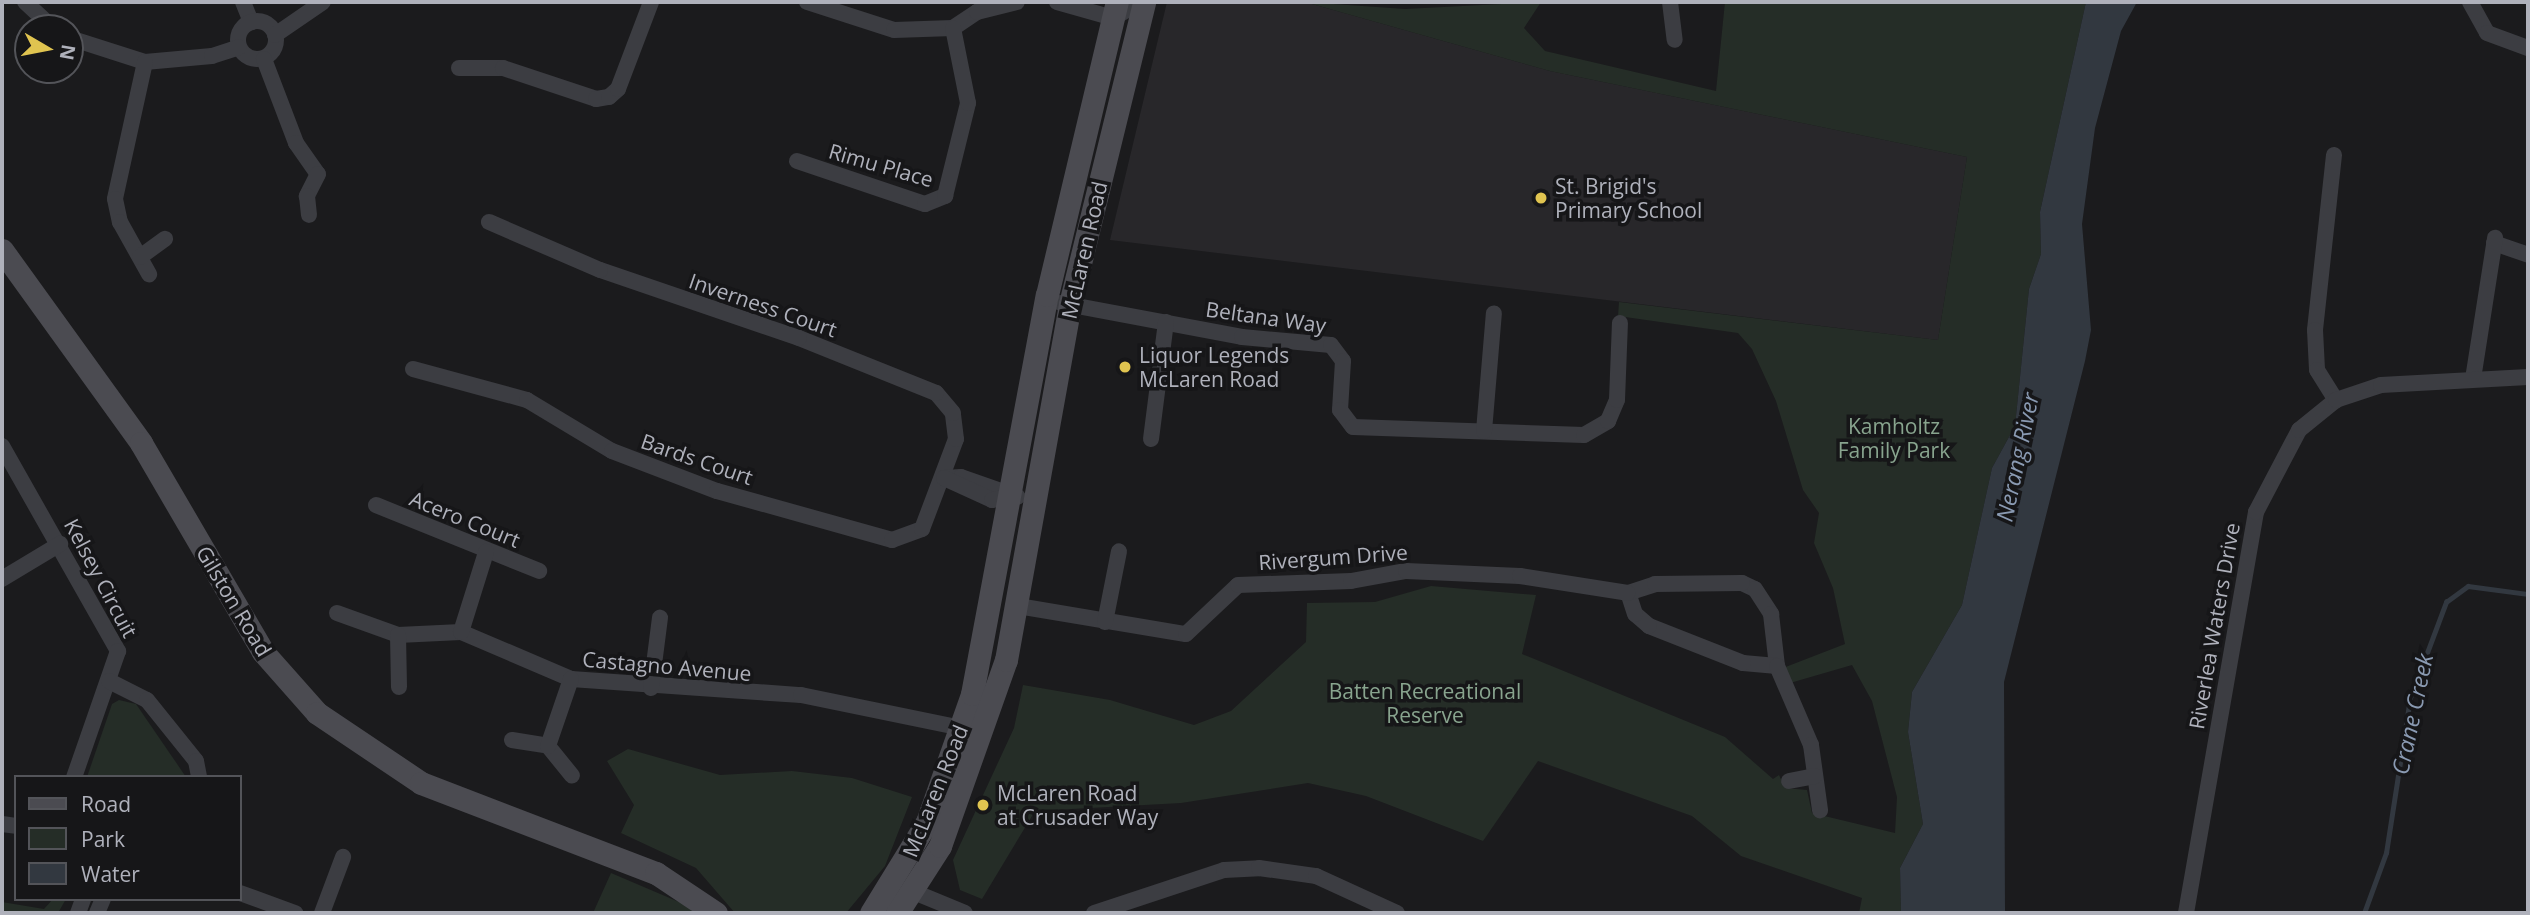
<!DOCTYPE html>
<style>
body{margin:0}
#map{position:relative;width:2530px;height:915px;overflow:hidden;background:#1b1b1d;font-family:"Open Sans",sans-serif}
div>[style]{position:absolute}
[style*='--x']{left:calc(var(--x)*1px);top:calc(var(--y)*1px);width:calc(var(--w)*1px);rotate:calc(var(--a)*1deg)}
.built>*{inset:0;background:#28272a}
.green>*{inset:0;background:#252d27}
.water>*{inset:0;background:#323840}
.stream>*{height:4.5px;margin:-2.25px;padding:0 2.25px;transform-origin:2.25px;border-radius:2.25px;background:#323840}
.minor>*{height:16px;margin:-8px;padding:0 8px;transform-origin:8px;border-radius:8px;background:#3c3d42}
.minor>.ring{margin:-8px;padding:0;box-sizing:content-box;background:none;border:16px solid #3c3d42;border-radius:50%}
.secondary>*{height:23px;margin:-11.5px;padding:0 11.5px;transform-origin:11.5px;border-radius:11.5px;background:#4b4b51}
.dots>*{width:19px;height:19px;translate:-50% -50%;box-sizing:border-box;border:4px solid #161618;border-radius:50%}
span{translate:-50% -50%;white-space:nowrap;text-align:center;line-height:1.15;-webkit-text-stroke:7px #161618;paint-order:stroke}
.street-label{font-size:21px;color:#afb1bb}
.poi-label{font-size:21px;color:#afb1bb}
.left{translate:0 -50%;text-align:left}
.park-label{font-size:21px;color:#88a48e}
.water-label{font-size:23px;color:#8a9ab2;font-style:italic}
.frame{position:absolute;inset:0;border:4px solid #afb1bb;pointer-events:none}
.legend{position:absolute;left:14px;top:775px;width:228px;height:126px;box-sizing:border-box;background:#161618;border:2px solid #535459;margin:0;padding:9px 12px;list-style:none;font-size:21px;color:#afb1bb}
.legend li{display:flex;align-items:center;gap:14px;height:35px}
.legend b{width:35px;border:2px solid #535459}
.north{position:absolute;left:14px;top:14px;width:70px;height:70px;box-sizing:border-box;background:#161618;border:2px solid #535459;border-radius:50%;rotate:100deg;font-size:19px;font-weight:700;line-height:28px;text-align:center;color:#afb1bb}
.north::after{content:'';display:block;margin:auto;width:24px;height:32px;background:#e0c450;clip-path:polygon(50% 0,100% 100%,50% 72%,0 100%)}
</style>
<div id="map">
<div class="built">
<i style="clip-path:polygon(1167px 2px,1305px 2px,1550px 71px,1967px 157px,1938px 340px,1110px 240px)"></i>
</div>
<div class="green">
<i style="clip-path:polygon(1305px 2px,1405px 9px,1541px 2px,1524px 28px,1545px 51px,1716px 91px,1725px 2px,2086px 2px,2040px 212px,2041px 254px,2029px 289px,2015px 426px,1992px 468px,1962px 605px,1912px 692px,1908px 732px,1923px 824px,1900px 868px,1901px 913px,1859px 913px,1862px 898px,1741px 856px,1692px 816px,1538px 761px,1483px 841px,1366px 796px,1308px 783px,1181px 803px,1035px 811px,982px 899px,960px 890px,953px 860px,1014px 728px,1023px 685px,1110px 700px,1194px 725px,1231px 711px,1306px 642px,1307px 603px,1375px 602px,1431px 586px,1536px 595px,1522px 654px,1725px 737px,1773px 779px,1779px 775px,1785px 788px,1807px 790px,1812px 813px,1895px 833px,1897px 797px,1872px 701px,1852px 665px,1790px 683px,1783px 668px,1845px 644px,1833px 588px,1814px 543px,1819px 513px,1803px 490px,1776px 401px,1752px 349px,1738px 333px,1618px 316px,1619px 302px,1938px 340px,1967px 157px,1550px 71px)"></i>
<i style="clip-path:polygon(119px 700px,136px 704px,186px 777px,87px 777px,112px 704px)"></i>
<i style="clip-path:polygon(628px 749px,720px 775px,792px 771px,852px 778px,912px 797px,885px 866px,846px 913px,735px 913px,696px 868px,621px 833px,634px 805px,607px 761px)"></i>
<i style="clip-path:polygon(611px 873px,686px 905px,694px 913px,593px 913px)"></i>
<i style="clip-path:polygon(53px 899px,66px 899px,58px 913px,2px 913px,2px 902px,44px 909px)"></i>
</div>
<div class="water">
<i style="clip-path:polygon(2086px 2px,2137px 2px,2121px 31px,2095px 128px,2082px 224px,2091px 330px,2085px 361px,2004px 682px,2005px 913px,1901px 913px,1900px 868px,1923px 824px,1908px 732px,1912px 692px,1962px 605px,1992px 468px,2015px 426px,2029px 289px,2041px 254px,2040px 212px)"></i>
</div>
<div class="stream">
<i style="--x:2364;--y:913;--w:64;--a:-69.9"></i>
<i style="--x:2386;--y:853;--w:157;--a:-81.2"></i>
<i style="--x:2410;--y:698;--w:103;--a:-69.4"></i>
<i style="--x:2446;--y:602;--w:27;--a:-36"></i>
<i style="--x:2468;--y:586;--w:61;--a:7.6"></i>
</div>
<div class="minor">
<i style="--x:25;--y:2;--w:38;--a:43"></i>
<i style="--x:243;--y:2;--w:22;--a:68"></i>
<i style="--x:807;--y:2;--w:91;--a:17.8"></i>
<i style="--x:894;--y:30;--w:59;--a:-1.9"></i>
<i style="--x:953;--y:28;--w:29;--a:-34"></i>
<i style="--x:977;--y:12;--w:41;--a:-14"></i>
<i style="--x:1057;--y:2;--w:58;--a:15.9"></i>
<i style="--x:1113;--y:18;--w:32;--a:-30"></i>
<i style="--x:1670;--y:2;--w:38;--a:83"></i>
<i style="--x:2470;--y:2;--w:35;--a:61"></i>
<i style="--x:2487;--y:33;--w:44;--a:20.1"></i>
<i class="ring" style="left:238px;top:21px;width:22px;height:22px"></i>
<i style="--x:275;--y:35;--w:58;--a:-34.5"></i>
<i style="--x:70;--y:38;--w:79;--a:17.7"></i>
<i style="--x:145;--y:62;--w:67;--a:-5.1"></i>
<i style="--x:212;--y:56;--w:28;--a:-18"></i>
<i style="--x:264;--y:59;--w:90;--a:69.1"></i>
<i style="--x:296;--y:143;--w:38;--a:55"></i>
<i style="--x:318;--y:174;--w:25;--a:117"></i>
<i style="--x:307;--y:196;--w:19;--a:84"></i>
<i style="--x:145;--y:62;--w:140;--a:102.4"></i>
<i style="--x:115;--y:199;--w:24;--a:78"></i>
<i style="--x:120;--y:222;--w:60;--a:60.9"></i>
<i style="--x:459;--y:68;--w:44;--a:0"></i>
<i style="--x:503;--y:68;--w:98;--a:18.4"></i>
<i style="--x:596;--y:99;--w:13;--a:-9"></i>
<i style="--x:609;--y:97;--w:12;--a:-42"></i>
<i style="--x:618;--y:89;--w:93;--a:-69.2"></i>
<i style="--x:2334;--y:155;--w:176;--a:96.2"></i>
<i style="--x:2315;--y:330;--w:40;--a:87.1"></i>
<i style="--x:2317;--y:370;--w:36;--a:58"></i>
<i style="--x:797;--y:161;--w:135;--a:18.6"></i>
<i style="--x:925;--y:204;--w:22;--a:-22"></i>
<i style="--x:945;--y:196;--w:96;--a:-76.1"></i>
<i style="--x:968;--y:103;--w:76;--a:-101.3"></i>
<i style="--x:2494;--y:243;--w:36;--a:19"></i>
<i style="--x:140;--y:257;--w:31;--a:-36"></i>
<i style="--x:1061;--y:303;--w:184;--a:10.6"></i>
<i style="--x:1242;--y:337;--w:89;--a:5.1"></i>
<i style="--x:1331;--y:345;--w:20;--a:53"></i>
<i style="--x:1343;--y:361;--w:49;--a:93.5"></i>
<i style="--x:1340;--y:410;--w:21;--a:53"></i>
<i style="--x:1353;--y:427;--w:231;--a:2"></i>
<i style="--x:1584;--y:435;--w:28;--a:-30"></i>
<i style="--x:1608;--y:421;--w:23;--a:-67"></i>
<i style="--x:1617;--y:400;--w:77;--a:-87.8"></i>
<i style="--x:413;--y:369;--w:118;--a:15.2"></i>
<i style="--x:527;--y:400;--w:99;--a:31"></i>
<i style="--x:612;--y:451;--w:112;--a:20.9"></i>
<i style="--x:717;--y:491;--w:182;--a:15.6"></i>
<i style="--x:892;--y:540;--w:32;--a:-20"></i>
<i style="--x:922;--y:529;--w:96;--a:-69.3"></i>
<i style="--x:956;--y:439;--w:26;--a:-97"></i>
<i style="--x:953;--y:413;--w:26;--a:-130"></i>
<i style="--x:936;--y:393;--w:148;--a:-158.1"></i>
<i style="--x:799;--y:338;--w:210;--a:-161.1"></i>
<i style="--x:600;--y:270;--w:121;--a:-156.6"></i>
<i style="--x:2473;--y:379;--w:143;--a:-81.1"></i>
<i style="--x:1484;--y:431;--w:118;--a:-85.2"></i>
<i style="--x:1151;--y:439;--w:118;--a:-82.7"></i>
<i style="--x:2;--y:446;--w:236;--a:60.5"></i>
<i style="--x:118;--y:651;--w:133;--a:109.2"></i>
<i style="--x:944;--y:478;--w:17;--a:-3"></i>
<i style="--x:961;--y:477;--w:60;--a:19.3"></i>
<i style="--x:944;--y:478;--w:53;--a:24.6"></i>
<i style="--x:992;--y:500;--w:20;--a:-11"></i>
<i style="--x:376;--y:505;--w:176;--a:22"></i>
<i style="--x:2;--y:579;--w:68;--a:-31.1"></i>
<i style="--x:1742;--y:583;--w:14;--a:25"></i>
<i style="--x:1755;--y:589;--w:30;--a:57"></i>
<i style="--x:1771;--y:614;--w:52;--a:83.4"></i>
<i style="--x:1777;--y:666;--w:34;--a:-175"></i>
<i style="--x:1743;--y:663;--w:101;--a:-158.5"></i>
<i style="--x:1649;--y:626;--w:18;--a:-139"></i>
<i style="--x:1635;--y:614;--w:22;--a:-108"></i>
<i style="--x:1628;--y:593;--w:28;--a:-18"></i>
<i style="--x:1655;--y:584;--w:87;--a:-0.7"></i>
<i style="--x:1018;--y:606;--w:170;--a:9.5"></i>
<i style="--x:1186;--y:634;--w:71;--a:-43.3"></i>
<i style="--x:1238;--y:585;--w:113;--a:-2"></i>
<i style="--x:1351;--y:581;--w:56;--a:-10.3"></i>
<i style="--x:1406;--y:571;--w:114;--a:2.5"></i>
<i style="--x:1520;--y:576;--w:109;--a:8.9"></i>
<i style="--x:337;--y:613;--w:65;--a:19.8"></i>
<i style="--x:398;--y:635;--w:63;--a:-2.7"></i>
<i style="--x:461;--y:632;--w:120;--a:23.1"></i>
<i style="--x:571;--y:679;--w:231;--a:4"></i>
<i style="--x:801;--y:695;--w:164;--a:11.6"></i>
<i style="--x:1105;--y:622;--w:72;--a:-78.8"></i>
<i style="--x:461;--y:632;--w:84;--a:-72.6"></i>
<i style="--x:398;--y:635;--w:52;--a:88.9"></i>
<i style="--x:1777;--y:666;--w:86;--a:66.7"></i>
<i style="--x:1811;--y:745;--w:66;--a:82.1"></i>
<i style="--x:109;--y:681;--w:42;--a:26.6"></i>
<i style="--x:147;--y:700;--w:78;--a:51.2"></i>
<i style="--x:196;--y:761;--w:16;--a:79"></i>
<i style="--x:651;--y:688;--w:71;--a:-82.7"></i>
<i style="--x:512;--y:740;--w:36;--a:9"></i>
<i style="--x:548;--y:746;--w:38;--a:51"></i>
<i style="--x:548;--y:746;--w:71;--a:-71.1"></i>
<i style="--x:1789;--y:781;--w:26;--a:-11"></i>
<i style="--x:2;--y:824;--w:14;--a:8"></i>
<i style="--x:914;--y:892;--w:55;--a:22.4"></i>
<i style="--x:240;--y:893;--w:59;--a:20"></i>
<i style="--x:78;--y:913;--w:15;--a:-70"></i>
<i style="--x:97;--y:913;--w:15;--a:-67"></i>
<i style="--x:322;--y:913;--w:60;--a:-69.4"></i>
<i style="--x:1094;--y:913;--w:137;--a:-18.3"></i>
<i style="--x:1224;--y:870;--w:35;--a:-3"></i>
<i style="--x:1259;--y:868;--w:58;--a:8"></i>
<i style="--x:1316;--y:876;--w:89;--a:24.6"></i>
<i style="--x:2186;--y:913;--w:407;--a:-80.1"></i>
<i style="--x:2256;--y:512;--w:93;--a:-62.3"></i>
<i style="--x:2299;--y:430;--w:48;--a:-39"></i>
<i style="--x:2336;--y:400;--w:47;--a:-18.4"></i>
<i style="--x:2381;--y:385;--w:147;--a:-3.1"></i>
</div>
<div class="secondary">
<i style="--x:2;--y:250;--w:238;--a:54.2"></i>
<i style="--x:141;--y:443;--w:242;--a:59.7"></i>
<i style="--x:263;--y:652;--w:81;--a:48.5"></i>
<i style="--x:317;--y:713;--w:125;--a:33.9"></i>
<i style="--x:421;--y:783;--w:252;--a:21"></i>
<i style="--x:656;--y:873;--w:72;--a:33.7"></i>
<i style="--x:871;--y:913;--w:107;--a:-58.4"></i>
<i style="--x:927;--y:822;--w:136;--a:-70.6"></i>
<i style="--x:972;--y:694;--w:406;--a:-79.4"></i>
<i style="--x:1047;--y:295;--w:301;--a:-76.6"></i>
<i style="--x:897;--y:913;--w:80;--a:-57.3"></i>
<i style="--x:940;--y:846;--w:197;--a:-70.5"></i>
<i style="--x:1006;--y:660;--w:362;--a:-79.8"></i>
<i style="--x:1070;--y:304;--w:311;--a:-76.2"></i>
</div>
<div class="dots">
<i style="left:1541px;top:198px;background:#e0c450"></i>
<i style="left:1125px;top:367px;background:#e0c450"></i>
<i style="left:983px;top:805px;background:#e0c450"></i>
</div>
<div class="street-label">
<span style="left:881px;top:165px;rotate:16deg">Rimu Place</span>
<span style="left:1084px;top:250px;rotate:-77deg">McLaren Road</span>
<span style="left:763px;top:305px;rotate:19deg">Inverness Court</span>
<span style="left:1266px;top:317px;rotate:8deg">Beltana Way</span>
<span style="left:697px;top:459px;rotate:19deg">Bards Court</span>
<span style="left:465px;top:519px;rotate:22deg">Acero Court</span>
<span style="left:1333px;top:557px;rotate:-4deg">Rivergum Drive</span>
<span style="left:101px;top:578px;rotate:62deg">Kelsey Circuit</span>
<span style="left:234px;top:601px;rotate:59deg">Gilston Road</span>
<span style="left:2214px;top:626px;rotate:-80deg">Riverlea Waters Drive</span>
<span style="left:667px;top:666px;rotate:5deg">Castagno Avenue</span>
<span style="left:935px;top:791px;rotate:-68deg">McLaren Road</span>
</div>
<div class="poi-label">
<span class="left" style="left:1555px;top:198px">St. Brigid's<br>Primary School</span>
<span class="left" style="left:1139px;top:367px">Liquor Legends<br>McLaren Road</span>
<span class="left" style="left:997px;top:805px">McLaren Road<br>at Crusader Way</span>
</div>
<div class="park-label">
<span style="left:1894px;top:438px">Kamholtz<br>Family Park</span>
<span style="left:1425px;top:703px">Batten Recreational<br>Reserve</span>
</div>
<div class="water-label">
<span style="left:2017px;top:457px;rotate:-78deg">Nerang River</span>
<span style="left:2412px;top:714px;rotate:-78deg">Crane Creek</span>
</div>
<div class="frame"></div>
<ul class="legend">
<li><b style="height:9px;background:#4b4b51"></b>Road</li>
<li><b style="height:19px;background:#252d27"></b>Park</li>
<li><b style="height:19px;background:#323840"></b>Water</li>
</ul>
<div class="north">N</div>
</div>
